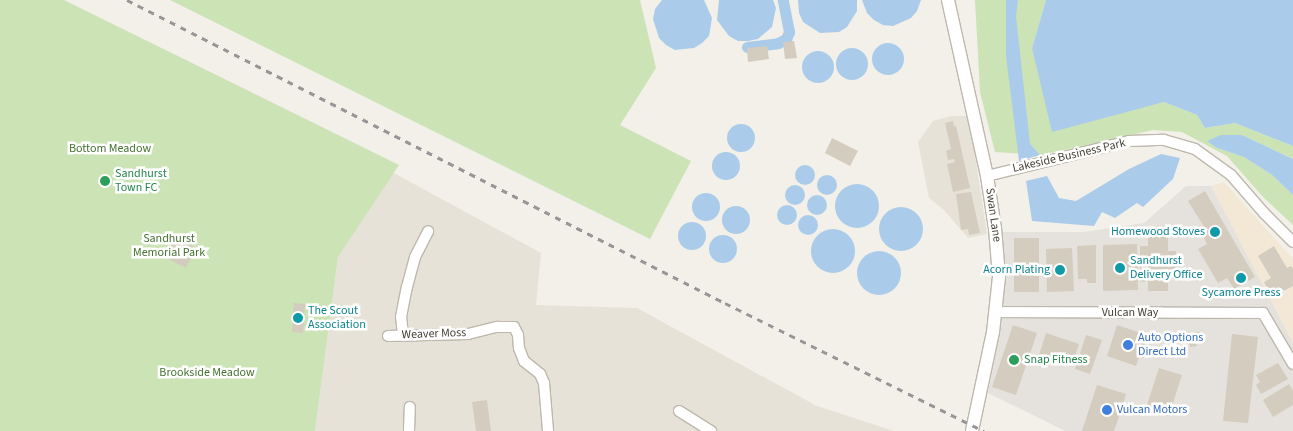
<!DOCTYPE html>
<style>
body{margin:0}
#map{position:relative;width:1293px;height:431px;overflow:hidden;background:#f2f0e8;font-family:"Source Sans 3",sans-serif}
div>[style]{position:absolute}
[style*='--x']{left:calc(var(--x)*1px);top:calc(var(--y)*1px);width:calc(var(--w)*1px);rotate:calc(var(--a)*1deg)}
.residential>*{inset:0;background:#e6e2d7}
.commercial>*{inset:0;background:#f2e8d5}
.industrial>*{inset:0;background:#e5e2dd}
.green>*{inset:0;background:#cce3b5}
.water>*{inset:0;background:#aaccea}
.round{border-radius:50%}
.canal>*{height:11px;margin:-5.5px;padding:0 5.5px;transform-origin:5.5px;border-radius:5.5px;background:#aaccea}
.building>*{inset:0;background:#d3ccbf}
.roads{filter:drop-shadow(1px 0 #bdb8ac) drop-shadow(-1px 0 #bdb8ac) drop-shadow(0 1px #bdb8ac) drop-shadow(0 -1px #bdb8ac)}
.minor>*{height:10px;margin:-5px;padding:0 5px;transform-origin:5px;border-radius:5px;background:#fff}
.tertiary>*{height:12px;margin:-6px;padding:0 6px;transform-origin:6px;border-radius:6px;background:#fff}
.rail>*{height:3px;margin-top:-1.5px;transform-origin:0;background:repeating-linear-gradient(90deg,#969696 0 6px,transparent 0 12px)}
.dots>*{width:14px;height:14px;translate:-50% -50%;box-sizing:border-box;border:2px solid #fff;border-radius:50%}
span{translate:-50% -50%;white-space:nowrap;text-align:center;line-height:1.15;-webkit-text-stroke:5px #fff;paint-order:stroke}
.park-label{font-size:12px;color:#457230}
.street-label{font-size:12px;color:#454137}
.leisure-label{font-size:12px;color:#27864d}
.left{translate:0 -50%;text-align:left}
.culture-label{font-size:12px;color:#0d838f}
.right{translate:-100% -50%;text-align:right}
.shop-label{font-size:12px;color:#366cbe}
</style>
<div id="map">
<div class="residential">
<i style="clip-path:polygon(951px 116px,969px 116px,987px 234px,968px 238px,944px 210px,929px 198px,918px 142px,933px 121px)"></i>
<i style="clip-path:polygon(392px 172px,541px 253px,536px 305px,637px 308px,817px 406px,894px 431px,315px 431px,338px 257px)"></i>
</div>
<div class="commercial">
<i style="clip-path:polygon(1224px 182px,1293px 259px,1293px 343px,1211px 186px)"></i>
</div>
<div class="industrial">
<i style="clip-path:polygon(1186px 186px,1211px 186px,1293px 343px,1293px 431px,1065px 431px,988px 393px,1001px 327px,1002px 232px,1084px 232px,1144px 223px)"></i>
</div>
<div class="green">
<i style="clip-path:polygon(0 0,64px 0,399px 165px,338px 257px,315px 431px,0 431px)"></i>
<i style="clip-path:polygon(170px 0,640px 0,656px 68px,620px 125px,691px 161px,650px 239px)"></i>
<i style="clip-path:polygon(975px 0,1046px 0,1032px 48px,1126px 111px,1164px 102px,1197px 115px,1205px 128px,1235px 123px,1293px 146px,1293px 159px,1242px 135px,1217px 148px,1244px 157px,1272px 175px,1291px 193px,1293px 195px,1293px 225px,1263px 197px,1227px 156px,1182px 132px,1153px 130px,1042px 155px,995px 152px,980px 92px)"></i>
</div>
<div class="water">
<i style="clip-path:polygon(662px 0,704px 0,712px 18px,709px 36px,702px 43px,694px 48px,675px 50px,666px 45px,659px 38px,653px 19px,655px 9px)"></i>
<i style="clip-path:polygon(719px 0,773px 0,776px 8px,772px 27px,758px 39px,748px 41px,738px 41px,729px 36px,717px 20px)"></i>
<i style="clip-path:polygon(798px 0,857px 0,857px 11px,847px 27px,839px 32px,820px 33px,803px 22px,799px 13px)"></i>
<i style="clip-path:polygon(862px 0,921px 0,917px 11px,911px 18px,893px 26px,883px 25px,874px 20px,867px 13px)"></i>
<i style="clip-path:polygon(1006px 0,1018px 0,1016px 16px,1030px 144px,1040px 155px,1019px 161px,1006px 56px)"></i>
<i style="clip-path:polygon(1046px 0,1293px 0,1293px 146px,1235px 123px,1205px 128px,1197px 115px,1164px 102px,1052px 132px,1032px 48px)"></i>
<i class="round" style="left:872px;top:43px;width:32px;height:32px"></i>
<i class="round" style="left:836px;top:48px;width:32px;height:32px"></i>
<i class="round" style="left:802px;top:51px;width:32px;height:32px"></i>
<i class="round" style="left:727px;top:124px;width:28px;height:28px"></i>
<i style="clip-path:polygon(1221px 135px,1242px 135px,1293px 159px,1293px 195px,1272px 175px,1244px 157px,1217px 148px,1207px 141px)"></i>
<i class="round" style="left:712px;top:152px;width:28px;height:28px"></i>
<i style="clip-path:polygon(1161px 154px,1180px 158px,1173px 179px,1143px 207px,1137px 203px,1115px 218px,1102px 212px,1094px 226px,1032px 221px,1026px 181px,1047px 176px,1059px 198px,1076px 201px,1129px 169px)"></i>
<i class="round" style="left:795px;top:165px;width:20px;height:20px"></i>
<i class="round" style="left:817px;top:175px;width:20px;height:20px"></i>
<i class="round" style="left:835px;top:184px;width:44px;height:44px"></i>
<i class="round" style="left:785px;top:185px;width:20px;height:20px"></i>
<i class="round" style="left:692px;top:193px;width:28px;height:28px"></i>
<i class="round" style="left:807px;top:195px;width:20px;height:20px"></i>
<i class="round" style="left:777px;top:205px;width:20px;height:20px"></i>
<i class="round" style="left:722px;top:206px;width:28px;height:28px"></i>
<i class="round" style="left:879px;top:207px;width:44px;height:44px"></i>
<i class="round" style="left:798px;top:215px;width:20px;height:20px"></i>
<i class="round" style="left:678px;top:222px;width:28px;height:28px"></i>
<i class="round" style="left:811px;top:229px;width:44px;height:44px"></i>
<i class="round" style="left:709px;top:235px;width:28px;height:28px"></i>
<i class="round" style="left:857px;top:251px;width:44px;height:44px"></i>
</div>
<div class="canal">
<i style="--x:747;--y:47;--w:31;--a:-7"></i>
<i style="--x:778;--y:43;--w:9;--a:-27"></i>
<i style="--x:786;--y:39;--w:8;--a:-67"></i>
<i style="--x:789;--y:32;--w:33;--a:-101"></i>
</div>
<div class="building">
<i style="clip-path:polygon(794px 41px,797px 58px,785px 59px,783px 42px)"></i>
<i style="clip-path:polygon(767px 46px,769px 59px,748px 62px,747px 48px)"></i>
<i style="clip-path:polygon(953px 121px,954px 126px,956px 126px,970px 188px,953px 192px,947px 164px,955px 162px,954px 159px,948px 160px,946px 151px,951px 149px,945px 123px)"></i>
<i style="clip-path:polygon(832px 138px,858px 151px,850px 166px,825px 153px)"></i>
<i style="clip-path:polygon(1205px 191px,1255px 277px,1234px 289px,1227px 278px,1218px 283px,1198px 249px,1207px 244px,1201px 232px,1206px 230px,1188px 201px)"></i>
<i style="clip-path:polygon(971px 192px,980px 233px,969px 235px,968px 229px,961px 230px,956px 194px)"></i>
<i style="clip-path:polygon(1168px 231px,1168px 251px,1176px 251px,1176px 270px,1168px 270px,1168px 291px,1148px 291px,1148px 281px,1140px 282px,1140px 246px,1148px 246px,1148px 232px)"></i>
<i style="clip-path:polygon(174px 237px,196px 248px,186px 268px,164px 257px)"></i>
<i style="clip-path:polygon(1014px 238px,1039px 238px,1039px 292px,1014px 292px)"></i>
<i style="clip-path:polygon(1137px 244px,1138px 290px,1103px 291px,1103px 245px)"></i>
<i style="clip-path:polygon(1096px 245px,1096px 283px,1087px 283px,1087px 279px,1078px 279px,1077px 246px)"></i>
<i style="clip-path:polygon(1274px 246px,1287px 268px,1291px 266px,1293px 269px,1293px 286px,1272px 297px,1264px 282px,1271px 278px,1258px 256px)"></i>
<i style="clip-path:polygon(1072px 248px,1074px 291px,1047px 292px,1046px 249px)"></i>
<i style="clip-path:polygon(294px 303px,305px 304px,303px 333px,292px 332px)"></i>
<i style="clip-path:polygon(1013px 325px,1037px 333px,1016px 395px,992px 387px)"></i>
<i style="clip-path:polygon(1117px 325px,1147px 335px,1144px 345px,1148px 346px,1144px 358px,1139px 357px,1136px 366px,1107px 356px)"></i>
<i style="clip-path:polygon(1200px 332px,1200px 343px,1196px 343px,1197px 346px,1190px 347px,1189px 342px,1185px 342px,1185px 340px,1171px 340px,1171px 333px)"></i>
<i style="clip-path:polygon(1046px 333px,1079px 344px,1072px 365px,1039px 355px)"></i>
<i style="clip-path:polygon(1232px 334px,1258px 337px,1248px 423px,1223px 421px)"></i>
<i style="clip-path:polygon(1086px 335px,1102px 340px,1090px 374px,1075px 369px)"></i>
<i style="clip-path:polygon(1278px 363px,1288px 379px,1261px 394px,1256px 385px,1260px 382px,1256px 375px)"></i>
<i style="clip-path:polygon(1159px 368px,1182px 375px,1172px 406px,1161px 403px,1157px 415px,1145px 411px)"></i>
<i style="clip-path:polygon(1289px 384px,1293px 391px,1293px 405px,1273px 417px,1263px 400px)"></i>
<i style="clip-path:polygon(1097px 385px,1126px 394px,1123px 404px,1127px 405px,1124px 416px,1120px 414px,1114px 431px,1082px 431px)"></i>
<i style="clip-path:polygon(487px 400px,491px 431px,476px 431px,472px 402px)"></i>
</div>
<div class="roads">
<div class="minor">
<i style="--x:987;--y:176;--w:146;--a:-13.8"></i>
<i style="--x:1129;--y:141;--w:35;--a:-2"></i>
<i style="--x:1164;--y:140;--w:32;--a:16"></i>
<i style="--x:1195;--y:149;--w:44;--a:35.8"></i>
<i style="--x:1231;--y:175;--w:50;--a:49"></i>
<i style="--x:1264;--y:213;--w:41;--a:45"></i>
<i style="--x:997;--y:312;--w:266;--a:0.2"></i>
<i style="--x:1263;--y:313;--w:59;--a:59.5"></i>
<i style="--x:403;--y:335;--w:18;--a:-96"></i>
<i style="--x:401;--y:317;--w:31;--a:-79"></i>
<i style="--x:407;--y:287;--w:31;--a:-75"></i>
<i style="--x:415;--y:257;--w:29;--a:-63"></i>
<i style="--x:388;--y:336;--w:80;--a:-1.4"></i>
<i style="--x:468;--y:334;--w:30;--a:-14"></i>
<i style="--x:497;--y:327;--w:17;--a:0"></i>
<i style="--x:514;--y:327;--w:9;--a:63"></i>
<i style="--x:518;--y:335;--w:13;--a:86"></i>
<i style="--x:519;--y:348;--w:14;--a:69"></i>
<i style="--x:524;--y:361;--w:21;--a:39"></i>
<i style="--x:540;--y:374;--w:10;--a:66"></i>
<i style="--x:544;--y:383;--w:48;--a:85.2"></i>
<i style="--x:679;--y:411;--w:38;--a:32"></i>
<i style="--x:409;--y:431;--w:24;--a:-88"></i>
</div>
<div class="tertiary">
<i style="--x:948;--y:0;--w:180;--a:77.5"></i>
<i style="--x:987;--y:176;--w:53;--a:81.3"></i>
<i style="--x:995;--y:228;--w:49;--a:85.3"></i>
<i style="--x:999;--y:277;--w:55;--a:96.2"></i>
<i style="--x:993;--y:332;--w:101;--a:102"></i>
</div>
</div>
<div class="rail">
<i style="--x:127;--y:0;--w:670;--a:26.87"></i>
<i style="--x:725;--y:303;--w:289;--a:26.3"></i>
</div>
<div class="dots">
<i style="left:105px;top:181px;background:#2e9e5b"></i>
<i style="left:1215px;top:232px;background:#0f9aa8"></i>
<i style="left:1120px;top:268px;background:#0f9aa8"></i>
<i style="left:1060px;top:270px;background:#0f9aa8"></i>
<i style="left:1241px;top:278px;background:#0f9aa8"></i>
<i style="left:298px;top:318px;background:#0f9aa8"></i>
<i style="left:1128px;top:345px;background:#3f7fe0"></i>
<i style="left:1014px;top:360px;background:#2e9e5b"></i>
<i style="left:1107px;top:410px;background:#3f7fe0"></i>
</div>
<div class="park-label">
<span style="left:110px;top:149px">Bottom Meadow</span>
<span style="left:169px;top:246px">Sandhurst<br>Memorial Park</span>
<span style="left:207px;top:373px">Brookside Meadow</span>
</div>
<div class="street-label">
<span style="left:1069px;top:156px;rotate:-13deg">Lakeside Business Park</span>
<span style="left:993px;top:215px;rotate:82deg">Swan Lane</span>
<span style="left:1130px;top:313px">Vulcan Way</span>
<span style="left:434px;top:334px;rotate:-2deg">Weaver Moss</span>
</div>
<div class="leisure-label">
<span class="left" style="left:115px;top:181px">Sandhurst<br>Town FC</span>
<span class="left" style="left:1024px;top:360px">Snap Fitness</span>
</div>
<div class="culture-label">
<span class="right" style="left:1205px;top:232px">Homewood Stoves</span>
<span class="left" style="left:1130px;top:268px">Sandhurst<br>Delivery Office</span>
<span class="right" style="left:1050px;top:270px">Acorn Plating</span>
<span style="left:1241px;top:293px">Sycamore Press</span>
<span class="left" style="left:308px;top:318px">The Scout<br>Association</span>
</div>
<div class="shop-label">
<span class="left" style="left:1138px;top:345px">Auto Options<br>Direct Ltd</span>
<span class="left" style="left:1117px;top:410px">Vulcan Motors</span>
</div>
</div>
